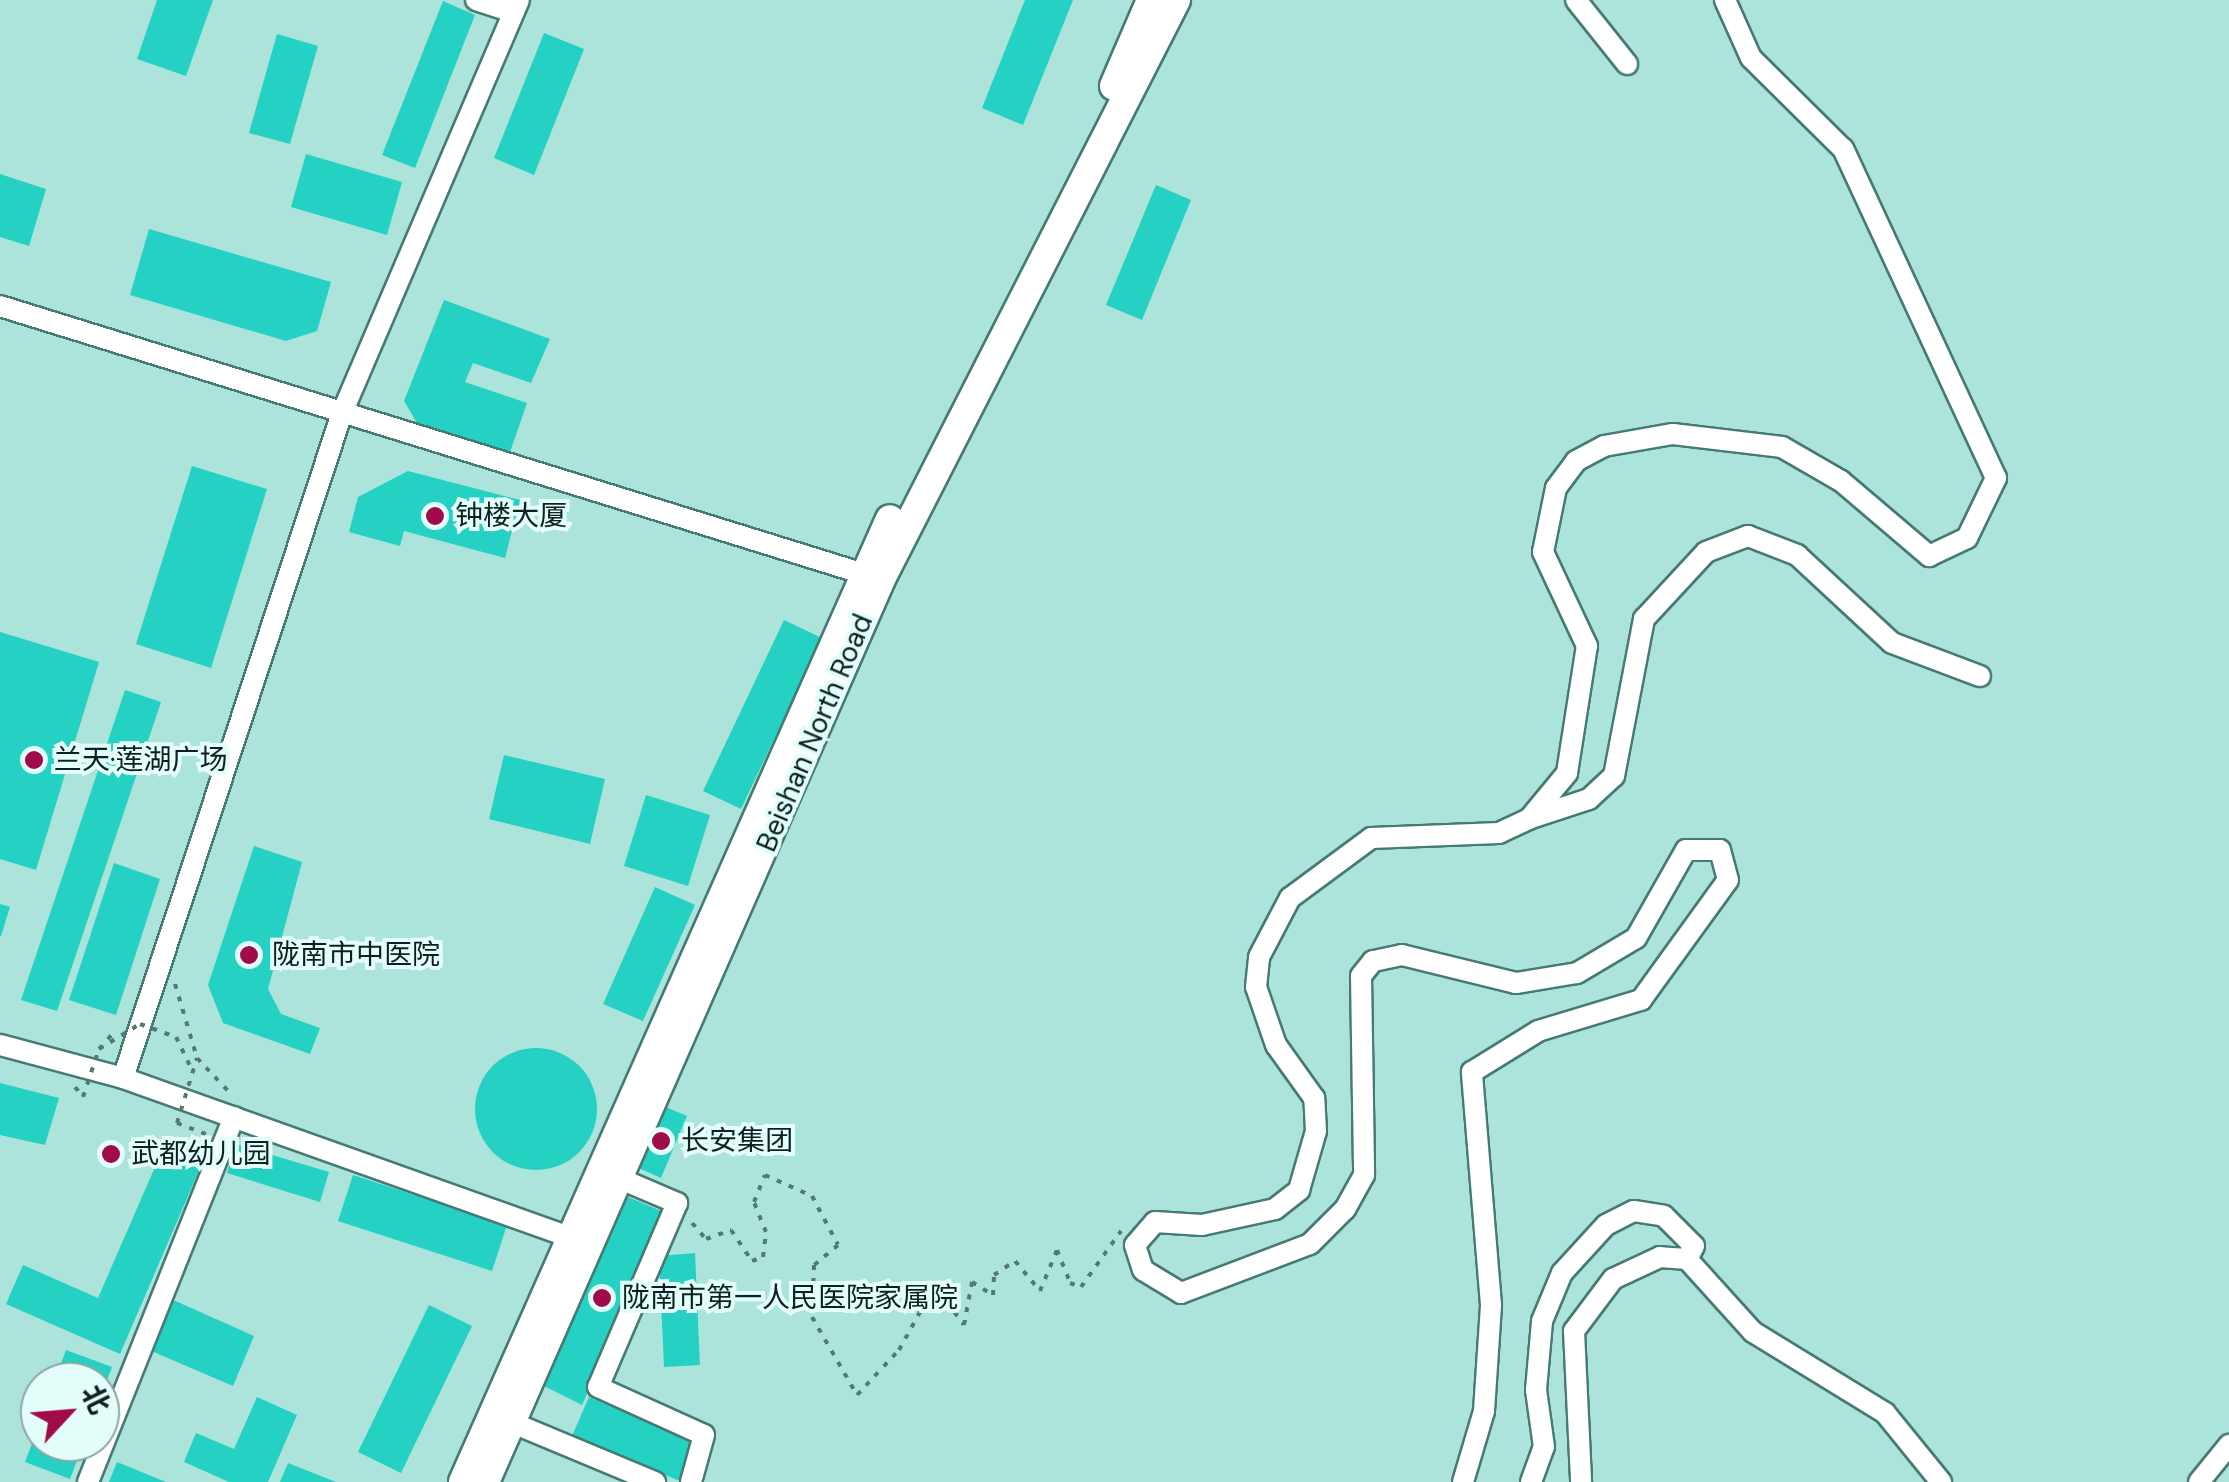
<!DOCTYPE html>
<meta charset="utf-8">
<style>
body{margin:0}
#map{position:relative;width:2229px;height:1482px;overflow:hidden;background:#ace3db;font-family:"DM Sans","Noto Sans SC",sans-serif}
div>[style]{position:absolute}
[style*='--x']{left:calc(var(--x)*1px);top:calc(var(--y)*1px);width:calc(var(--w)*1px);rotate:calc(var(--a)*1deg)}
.building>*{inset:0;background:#24d1c2}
.round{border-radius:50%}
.path>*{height:4px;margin-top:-2px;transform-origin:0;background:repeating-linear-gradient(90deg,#547975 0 5px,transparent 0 13px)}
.roads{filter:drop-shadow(2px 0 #467a74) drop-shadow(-2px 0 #467a74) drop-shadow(0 2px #467a74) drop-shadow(0 -2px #467a74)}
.minor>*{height:20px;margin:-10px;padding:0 10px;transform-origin:10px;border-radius:10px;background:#fff}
.major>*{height:28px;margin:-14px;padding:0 14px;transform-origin:14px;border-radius:14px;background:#fff}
.path-bridge>*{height:4px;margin-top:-2px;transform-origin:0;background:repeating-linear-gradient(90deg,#547975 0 5px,transparent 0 13px)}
.dots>*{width:28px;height:28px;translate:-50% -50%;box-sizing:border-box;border:5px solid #e3fefa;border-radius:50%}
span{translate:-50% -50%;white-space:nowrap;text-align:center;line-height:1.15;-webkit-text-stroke:8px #e3fefa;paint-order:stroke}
.poi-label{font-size:28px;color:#0b211f}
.left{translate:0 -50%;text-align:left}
.street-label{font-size:28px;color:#0b211f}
.north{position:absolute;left:20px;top:1362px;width:100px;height:100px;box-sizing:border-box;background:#e3fefa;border:2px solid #8da6a2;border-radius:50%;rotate:64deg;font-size:28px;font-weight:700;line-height:40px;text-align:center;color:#0b211f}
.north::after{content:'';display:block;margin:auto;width:35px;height:45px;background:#a20b4a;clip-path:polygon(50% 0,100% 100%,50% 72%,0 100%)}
</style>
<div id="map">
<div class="building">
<i style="clip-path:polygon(157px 0,213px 0,186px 76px,137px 59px)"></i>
<i style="clip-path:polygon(1025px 0,1073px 0,1023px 125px,982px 108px)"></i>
<i style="clip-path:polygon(443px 1px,475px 15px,415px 168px,382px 155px)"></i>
<i style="clip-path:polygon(544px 33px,584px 49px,534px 175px,494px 158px)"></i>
<i style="clip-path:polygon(277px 34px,318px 46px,290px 144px,249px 133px)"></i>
<i style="clip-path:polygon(306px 154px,402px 182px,387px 235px,291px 207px)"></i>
<i style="clip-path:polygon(0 174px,46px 189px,29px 246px,0 237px)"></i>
<i style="clip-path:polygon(1156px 185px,1191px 200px,1142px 320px,1106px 305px)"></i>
<i style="clip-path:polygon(149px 229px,331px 282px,317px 331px,286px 341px,130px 295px)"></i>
<i style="clip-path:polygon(444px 300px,550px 339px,531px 383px,473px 363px,465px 382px,527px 403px,510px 452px,419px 426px,404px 401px)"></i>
<i style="clip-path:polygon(192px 466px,267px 489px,211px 668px,136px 644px)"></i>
<i style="clip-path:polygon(408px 471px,520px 500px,505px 558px,404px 531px,400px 546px,349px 532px,358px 497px)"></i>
<i style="clip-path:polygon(784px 620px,822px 638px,741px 809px,703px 791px)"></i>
<i style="clip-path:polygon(0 632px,99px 662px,36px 870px,0 859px)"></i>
<i style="clip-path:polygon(125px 690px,161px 702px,57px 1011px,21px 1000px)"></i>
<i style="clip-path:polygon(504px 755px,605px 779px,590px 844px,489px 819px)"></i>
<i style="clip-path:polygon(646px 795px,710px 815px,688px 886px,624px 866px)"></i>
<i style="clip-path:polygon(254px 846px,302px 862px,268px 989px,281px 1014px,320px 1028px,310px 1054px,223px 1023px,208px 985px)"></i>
<i style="clip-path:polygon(114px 863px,160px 879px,116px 1015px,69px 1000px)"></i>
<i style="clip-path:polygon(655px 887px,695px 905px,643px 1021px,603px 1004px)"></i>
<i style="clip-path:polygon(0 904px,10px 907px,1px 936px,0 936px)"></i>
<i class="round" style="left:475px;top:1048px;width:122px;height:122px"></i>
<i style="clip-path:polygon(0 1083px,59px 1098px,45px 1145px,0 1135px)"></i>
<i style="clip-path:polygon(661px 1105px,687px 1116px,661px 1178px,634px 1166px)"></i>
<i style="clip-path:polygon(236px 1144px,329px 1172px,320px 1202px,227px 1173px)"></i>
<i style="clip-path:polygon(162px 1151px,200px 1168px,120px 1354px,6px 1304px,23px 1265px,98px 1298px)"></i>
<i style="clip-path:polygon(353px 1175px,507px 1225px,492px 1271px,338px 1221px)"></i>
<i style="clip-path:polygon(621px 1194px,666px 1213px,582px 1405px,540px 1384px)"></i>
<i style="clip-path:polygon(695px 1253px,700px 1365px,664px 1367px,659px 1256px)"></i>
<i style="clip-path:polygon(171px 1299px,254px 1336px,233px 1386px,149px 1350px)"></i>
<i style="clip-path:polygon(429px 1305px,472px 1326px,401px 1473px,358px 1452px)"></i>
<i style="clip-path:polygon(66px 1350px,112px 1367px,100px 1398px,100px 1382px,54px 1382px)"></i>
<i style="clip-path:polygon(257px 1397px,297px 1415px,268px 1482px,229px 1482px,184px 1462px,196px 1433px,234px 1449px)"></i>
<i style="clip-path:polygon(589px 1397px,702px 1445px,682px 1482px,572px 1436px)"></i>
<i style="clip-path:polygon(40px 1422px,40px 1442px,84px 1442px,70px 1479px,25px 1462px)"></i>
<i style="clip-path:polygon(117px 1462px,166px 1482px,109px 1482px)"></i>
<i style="clip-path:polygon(288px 1463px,336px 1482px,280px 1482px)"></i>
</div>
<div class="path">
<i style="--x:175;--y:984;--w:77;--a:73.4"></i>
<i style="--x:197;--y:1058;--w:48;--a:46.7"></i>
<i style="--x:99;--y:1049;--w:24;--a:-48"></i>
<i style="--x:75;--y:1087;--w:13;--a:51"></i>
<i style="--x:177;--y:1123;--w:31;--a:21"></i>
<i style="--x:692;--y:1223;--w:21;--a:49"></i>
<i style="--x:706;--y:1239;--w:27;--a:-20"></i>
<i style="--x:731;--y:1230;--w:37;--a:56"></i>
<i style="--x:752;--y:1261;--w:12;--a:-20"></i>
<i style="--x:763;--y:1257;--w:25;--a:-83"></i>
<i style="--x:766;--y:1232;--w:32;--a:-112"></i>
<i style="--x:754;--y:1202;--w:29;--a:-68"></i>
<i style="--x:765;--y:1175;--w:51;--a:24.1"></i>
<i style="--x:812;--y:1196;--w:55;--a:62"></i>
<i style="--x:838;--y:1245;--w:31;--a:140"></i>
<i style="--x:814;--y:1265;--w:52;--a:92.2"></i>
<i style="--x:812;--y:1317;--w:90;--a:60"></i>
<i style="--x:857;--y:1395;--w:62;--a:-47"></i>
<i style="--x:899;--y:1350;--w:64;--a:-61"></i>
<i style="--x:930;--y:1294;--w:9;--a:-18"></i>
<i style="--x:939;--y:1291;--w:42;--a:53.7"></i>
<i style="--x:964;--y:1325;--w:44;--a:-79.5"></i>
<i style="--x:972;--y:1282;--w:25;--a:32"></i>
<i style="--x:993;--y:1295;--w:20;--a:-87"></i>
<i style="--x:994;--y:1275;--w:25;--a:-34"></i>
<i style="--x:1015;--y:1261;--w:39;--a:50"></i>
<i style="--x:1040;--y:1291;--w:44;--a:-67.5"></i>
<i style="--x:1057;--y:1250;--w:35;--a:68"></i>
<i style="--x:1070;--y:1283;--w:12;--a:20"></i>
<i style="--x:1081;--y:1287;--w:69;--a:-54.5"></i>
</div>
<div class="roads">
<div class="minor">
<i style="--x:476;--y:0;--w:39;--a:18"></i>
<i style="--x:1576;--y:0;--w:82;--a:51.4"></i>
<i style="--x:0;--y:306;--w:918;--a:17.23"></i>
<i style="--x:1531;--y:818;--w:61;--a:-18.1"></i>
<i style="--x:1589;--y:799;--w:34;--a:-43"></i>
<i style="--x:1614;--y:776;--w:160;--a:-79.2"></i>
<i style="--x:1644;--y:619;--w:91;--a:-47.2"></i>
<i style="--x:1706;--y:552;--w:45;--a:-20.9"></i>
<i style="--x:1748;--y:536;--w:53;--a:21.2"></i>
<i style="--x:1797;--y:555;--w:129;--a:42.8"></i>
<i style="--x:1892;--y:643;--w:94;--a:20.6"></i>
<i style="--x:0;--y:1045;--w:127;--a:15"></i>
<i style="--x:123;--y:1078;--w:485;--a:19.6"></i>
<i style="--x:123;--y:1078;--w:700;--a:-71.77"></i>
<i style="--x:342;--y:413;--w:449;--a:-66.8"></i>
<i style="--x:623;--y:1180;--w:59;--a:23.1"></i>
<i style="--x:677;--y:1203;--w:200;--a:113.2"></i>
<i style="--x:598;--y:1387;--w:116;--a:24.4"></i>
<i style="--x:704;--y:1435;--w:49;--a:105.5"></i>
<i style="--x:1687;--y:1259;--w:98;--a:47.9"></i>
<i style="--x:1753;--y:1332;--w:155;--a:31.5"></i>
<i style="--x:1885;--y:1413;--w:89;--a:50.9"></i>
<i style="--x:513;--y:1423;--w:154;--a:22.6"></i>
<i style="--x:88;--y:1482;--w:393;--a:-68.2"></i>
<i style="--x:1463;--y:1482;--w:74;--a:-73.5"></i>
<i style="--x:1484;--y:1411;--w:106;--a:-86.2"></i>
<i style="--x:1491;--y:1305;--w:234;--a:-94.7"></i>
<i style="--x:1472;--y:1072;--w:78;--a:-31.8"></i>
<i style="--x:1538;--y:1031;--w:108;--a:-16.8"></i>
<i style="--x:1641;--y:1000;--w:148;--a:-54.1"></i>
<i style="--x:1728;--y:880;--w:31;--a:-105"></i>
<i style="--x:1720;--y:850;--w:34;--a:180"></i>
<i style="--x:1686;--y:850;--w:101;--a:119.6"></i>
<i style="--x:1636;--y:938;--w:69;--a:149.3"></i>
<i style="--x:1577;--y:973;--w:62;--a:170.7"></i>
<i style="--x:1516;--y:983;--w:117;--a:-166.2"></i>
<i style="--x:1402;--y:955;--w:30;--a:168"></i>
<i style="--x:1373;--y:961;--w:19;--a:129"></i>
<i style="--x:1361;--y:976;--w:199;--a:89.1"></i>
<i style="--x:1364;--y:1175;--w:39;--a:119"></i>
<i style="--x:1345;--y:1209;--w:49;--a:135"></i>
<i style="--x:1310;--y:1244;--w:138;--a:159.2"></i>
<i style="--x:1181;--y:1293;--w:44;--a:-148.8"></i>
<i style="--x:1143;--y:1270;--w:26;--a:-108"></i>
<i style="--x:1135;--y:1245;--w:30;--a:-49"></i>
<i style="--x:1155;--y:1222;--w:47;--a:3.7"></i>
<i style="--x:1202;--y:1225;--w:75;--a:-12.4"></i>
<i style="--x:1275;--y:1209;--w:31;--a:-38"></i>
<i style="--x:1299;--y:1190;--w:61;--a:-73.9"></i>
<i style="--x:1316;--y:1131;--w:33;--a:-93"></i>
<i style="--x:1314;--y:1098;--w:65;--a:-125.6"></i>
<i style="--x:1276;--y:1045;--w:61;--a:-109"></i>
<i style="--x:1256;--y:987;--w:30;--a:-84"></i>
<i style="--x:1259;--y:957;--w:67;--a:-62.3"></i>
<i style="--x:1290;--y:898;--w:101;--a:-36.5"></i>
<i style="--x:1371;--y:838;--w:128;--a:-2.2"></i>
<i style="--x:1499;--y:833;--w:33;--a:-25"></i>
<i style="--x:1529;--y:819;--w:60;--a:-50.4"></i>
<i style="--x:1567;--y:773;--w:129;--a:-81.1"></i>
<i style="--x:1587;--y:646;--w:104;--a:-115.1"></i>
<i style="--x:1543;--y:552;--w:65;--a:-78.5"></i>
<i style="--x:1556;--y:488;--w:34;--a:-53"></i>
<i style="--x:1576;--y:461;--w:32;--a:-28"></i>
<i style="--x:1604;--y:446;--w:70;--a:-9.9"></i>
<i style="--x:1673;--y:434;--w:110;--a:6.8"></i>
<i style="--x:1782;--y:447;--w:68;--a:30"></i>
<i style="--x:1841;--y:481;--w:116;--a:40.4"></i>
<i style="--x:1929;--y:556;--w:42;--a:-25.3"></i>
<i style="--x:1967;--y:538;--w:67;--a:-64.2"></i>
<i style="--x:1996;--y:478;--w:363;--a:-114.9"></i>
<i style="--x:1843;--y:149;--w:129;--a:-135.3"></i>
<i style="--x:1751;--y:58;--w:64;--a:-114.1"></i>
<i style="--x:1531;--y:1482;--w:37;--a:-70"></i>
<i style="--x:1544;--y:1447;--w:58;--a:-98"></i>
<i style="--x:1536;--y:1390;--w:69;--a:-85"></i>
<i style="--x:1542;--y:1321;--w:52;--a:-67.4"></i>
<i style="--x:1562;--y:1273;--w:65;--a:-47.5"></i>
<i style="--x:1606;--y:1225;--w:31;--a:-27"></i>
<i style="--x:1634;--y:1211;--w:30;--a:9"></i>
<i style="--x:1664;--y:1216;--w:42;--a:45"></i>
<i style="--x:1694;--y:1246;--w:15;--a:118"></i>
<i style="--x:1687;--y:1259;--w:27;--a:-176"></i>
<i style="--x:1660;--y:1257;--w:52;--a:154.9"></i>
<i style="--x:1613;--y:1279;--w:65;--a:126.9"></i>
<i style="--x:1574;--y:1331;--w:151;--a:87.3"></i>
<i style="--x:2199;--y:1482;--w:48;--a:-51"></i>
</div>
<div class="major">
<i style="--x:1114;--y:86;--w:94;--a:-66.7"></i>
<i style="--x:463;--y:1482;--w:1053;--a:-66.09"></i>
<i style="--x:485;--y:1482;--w:986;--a:-66.32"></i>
<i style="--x:881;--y:579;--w:650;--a:-63"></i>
</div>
</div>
<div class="path-bridge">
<i style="--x:83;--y:1097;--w:51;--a:-71.6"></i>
<i style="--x:99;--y:1049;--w:48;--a:-31.4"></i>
<i style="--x:140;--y:1024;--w:38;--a:20"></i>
<i style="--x:176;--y:1037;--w:39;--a:64"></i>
<i style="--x:177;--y:1123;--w:68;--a:-72.9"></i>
</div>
<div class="dots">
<i style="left:435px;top:516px;background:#a20b4a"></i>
<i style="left:34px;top:760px;background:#a20b4a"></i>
<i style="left:249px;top:955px;background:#a20b4a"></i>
<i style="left:661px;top:1141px;background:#a20b4a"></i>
<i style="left:111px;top:1154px;background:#a20b4a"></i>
<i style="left:602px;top:1298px;background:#a20b4a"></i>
</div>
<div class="poi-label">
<span class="left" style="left:455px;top:516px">钟楼大厦</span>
<span class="left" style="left:54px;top:760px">兰天·莲湖广场</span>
<span class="left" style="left:272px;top:955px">陇南市中医院</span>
<span class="left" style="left:681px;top:1141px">长安集团</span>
<span class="left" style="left:131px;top:1154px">武都幼儿园</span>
<span class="left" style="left:622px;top:1298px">陇南市第一人民医院家属院</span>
</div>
<div class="street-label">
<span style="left:815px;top:733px;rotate:-67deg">Beishan North Road</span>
</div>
<div class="north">北</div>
</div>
